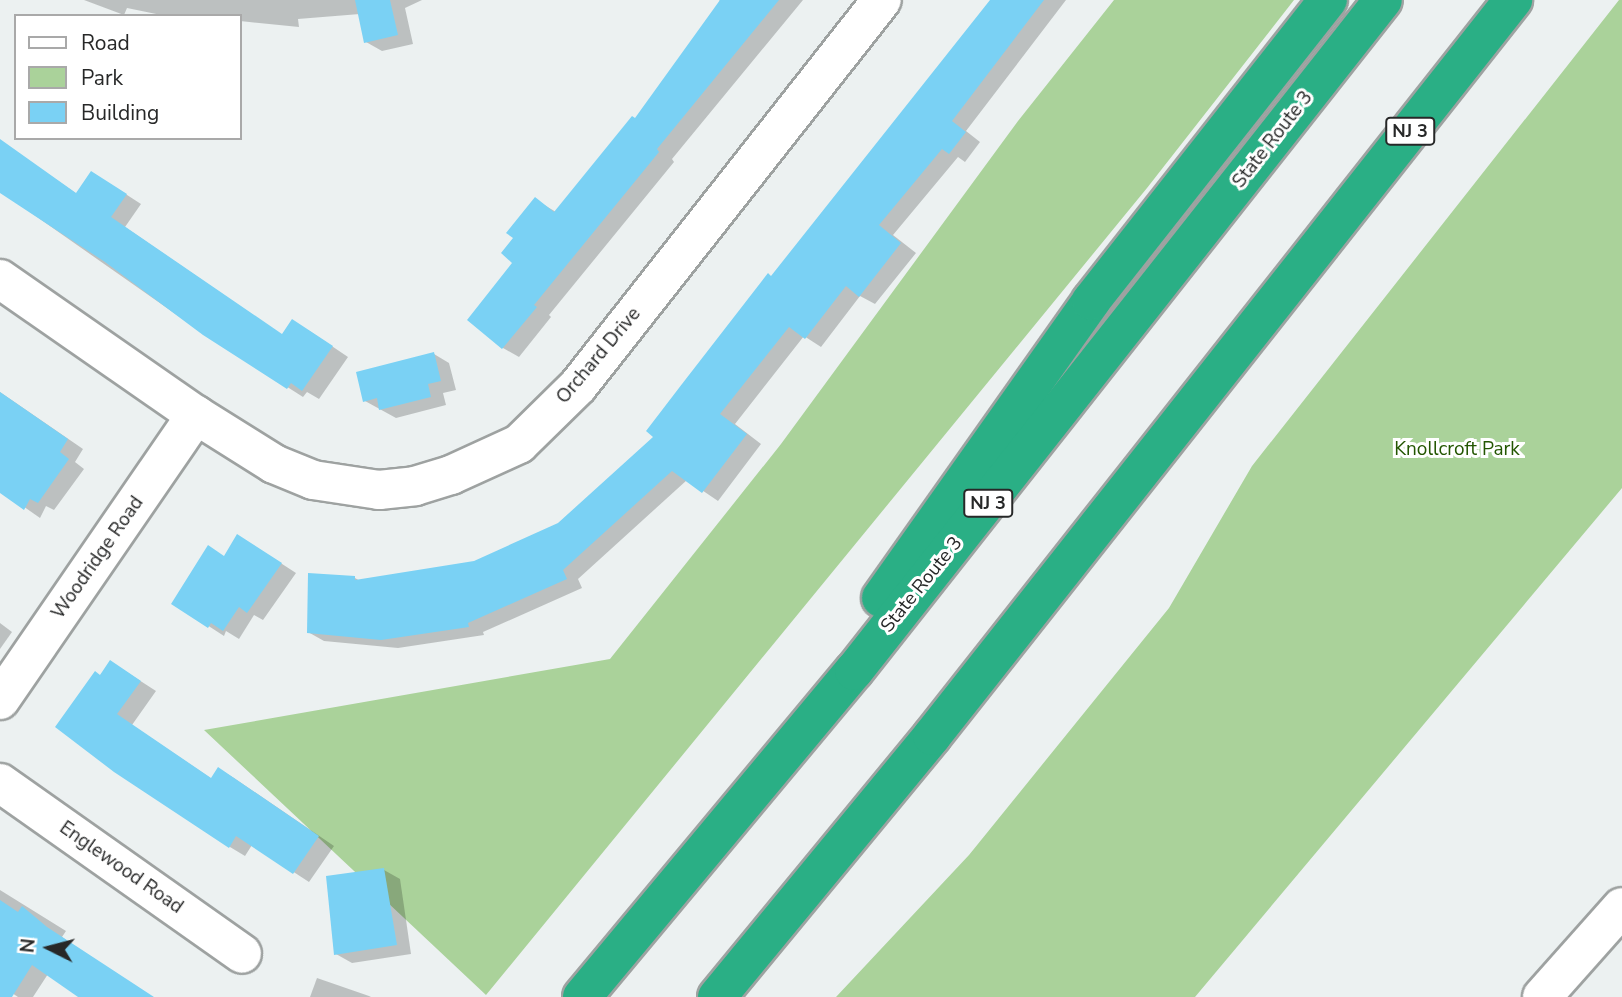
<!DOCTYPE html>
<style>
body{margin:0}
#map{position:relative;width:1622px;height:997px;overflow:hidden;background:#ecf1f1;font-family:"Nunito Sans",sans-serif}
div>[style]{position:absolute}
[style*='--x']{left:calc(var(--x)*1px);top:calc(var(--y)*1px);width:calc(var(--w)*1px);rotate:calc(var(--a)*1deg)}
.green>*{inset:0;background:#aad29a}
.shadow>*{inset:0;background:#0003}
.building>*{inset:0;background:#7ad1f4}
.roads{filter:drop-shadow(2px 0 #9ea2a1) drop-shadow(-2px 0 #9ea2a1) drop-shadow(0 2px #9ea2a1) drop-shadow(0 -2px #9ea2a1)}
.minor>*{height:38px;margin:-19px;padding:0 19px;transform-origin:19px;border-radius:19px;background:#fff}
.highway>*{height:38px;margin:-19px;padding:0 19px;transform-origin:19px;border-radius:19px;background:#2aaf85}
span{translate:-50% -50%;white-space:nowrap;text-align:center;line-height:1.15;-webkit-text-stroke:6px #fff;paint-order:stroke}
.shield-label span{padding:2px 5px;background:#fff;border:2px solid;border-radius:5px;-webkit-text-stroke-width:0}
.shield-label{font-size:18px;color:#272828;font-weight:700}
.street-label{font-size:19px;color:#272828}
.park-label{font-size:19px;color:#235601}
.legend{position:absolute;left:14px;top:14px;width:228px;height:126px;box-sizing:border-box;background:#fff;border:2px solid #a9a9a9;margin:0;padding:9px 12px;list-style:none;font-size:21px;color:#272828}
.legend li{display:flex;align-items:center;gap:14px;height:35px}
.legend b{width:35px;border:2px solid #a9a9a9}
.north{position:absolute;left:14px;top:913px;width:70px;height:70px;-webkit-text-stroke:5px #fff;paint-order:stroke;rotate:276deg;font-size:19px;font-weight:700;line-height:28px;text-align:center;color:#272828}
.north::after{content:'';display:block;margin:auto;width:24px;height:32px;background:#272828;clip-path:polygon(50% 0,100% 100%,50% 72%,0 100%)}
</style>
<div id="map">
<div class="green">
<i style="clip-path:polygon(1114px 0,1294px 0,1147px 188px,486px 995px,204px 730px,610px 659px,781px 444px,1018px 121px)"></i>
<i style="clip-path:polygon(1619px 0,1622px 0,1622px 488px,1195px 997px,836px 997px,969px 855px,1169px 608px,1252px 466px)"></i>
</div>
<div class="shadow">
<i style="clip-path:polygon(84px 0,422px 0,405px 8px,413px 44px,382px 51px,366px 42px,360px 14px,298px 19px,299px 27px,240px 21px,240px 16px,166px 16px,127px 8px,124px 15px)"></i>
<i style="clip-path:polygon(719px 0,803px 0,672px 159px,674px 162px,549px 315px,551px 317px,519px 357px,503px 348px,470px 320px,515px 263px,515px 238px,536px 200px,556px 212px,635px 120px,721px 2px)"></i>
<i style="clip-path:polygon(993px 0,1066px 0,966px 131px,980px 142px,965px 162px,958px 157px,893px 235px,916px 253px,875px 304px,860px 296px,821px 347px,804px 336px,735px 424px,761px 444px,718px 501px,687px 480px,578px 579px,582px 588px,483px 632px,484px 635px,398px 648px,324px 641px,308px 632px,355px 578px,360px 581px,475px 563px,559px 525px,656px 436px,772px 278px)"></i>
<i style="clip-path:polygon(0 141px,77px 194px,107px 182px,141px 204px,125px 227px,283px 336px,308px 330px,348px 357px,319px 399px,307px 392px,303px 397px,204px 334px,0 191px)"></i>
<i style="clip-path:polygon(434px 354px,449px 363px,456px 390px,443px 393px,446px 405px,396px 418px,365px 401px)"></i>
<i style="clip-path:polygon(0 392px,83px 449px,75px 462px,84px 469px,54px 510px,46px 506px,40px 518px,0 490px)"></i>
<i style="clip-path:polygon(253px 545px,296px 573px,263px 620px,254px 615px,239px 639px,226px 631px,224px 636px,173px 603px)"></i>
<i style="clip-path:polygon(0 623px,12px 632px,0 649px)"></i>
<i style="clip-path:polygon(111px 662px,156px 691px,132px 725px,212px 779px,219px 769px,234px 778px,334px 846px,309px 882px,252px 845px,245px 856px,230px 847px,58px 727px)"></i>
<i style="clip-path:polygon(384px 870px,400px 879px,411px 954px,352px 963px,336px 954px)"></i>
<i style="clip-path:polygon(0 890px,66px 931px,62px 937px,146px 997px,80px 997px,48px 974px,33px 997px,18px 997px,0 985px)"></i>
<i style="clip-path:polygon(317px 978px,369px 996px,371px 997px,310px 997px)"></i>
</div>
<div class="building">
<i style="clip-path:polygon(355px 0,390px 0,398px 35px,364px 43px)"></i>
<i style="clip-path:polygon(720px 0,779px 0,657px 149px,659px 152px,534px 305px,537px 307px,502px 349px,467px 320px,512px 263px,501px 253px,513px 238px,506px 233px,535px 197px,554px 212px,632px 116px,635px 118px)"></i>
<i style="clip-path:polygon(990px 0,1044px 0,952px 121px,966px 132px,949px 154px,942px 149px,879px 225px,901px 243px,859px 297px,846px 286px,805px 339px,789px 327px,720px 414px,747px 434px,702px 493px,672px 471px,563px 570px,567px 579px,468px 623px,469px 627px,381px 640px,307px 633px,308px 573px,355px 576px,355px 580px,474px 561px,558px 523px,653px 437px,646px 431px,682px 384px,768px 273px,771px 276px)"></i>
<i style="clip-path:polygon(0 139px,76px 193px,91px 171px,127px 194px,111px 217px,282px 334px,292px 319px,333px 346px,302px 391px,291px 383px,287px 389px,203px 335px,105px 262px,0 193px)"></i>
<i style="clip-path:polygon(434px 352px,441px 381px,428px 384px,431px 397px,379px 410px,377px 398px,363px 402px,356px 372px)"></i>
<i style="clip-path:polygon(0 392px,68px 439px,60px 452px,69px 459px,38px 503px,30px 499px,24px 510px,0 493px)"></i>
<i style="clip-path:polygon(237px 534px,282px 563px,247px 613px,239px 607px,223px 631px,211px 623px,208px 628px,171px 604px,208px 545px,224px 556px)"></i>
<i style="clip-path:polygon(110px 660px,141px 681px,117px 714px,211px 778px,218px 767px,319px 836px,293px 874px,236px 836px,229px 848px,114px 772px,55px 727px,95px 671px,100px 675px)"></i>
<i style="clip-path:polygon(384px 868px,397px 945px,334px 955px,326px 876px)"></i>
<i style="clip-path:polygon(0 900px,18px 912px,22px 906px,47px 927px,154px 997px,78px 997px,32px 965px,12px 997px,0 997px)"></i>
</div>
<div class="roads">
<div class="minor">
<i style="--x:0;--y:279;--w:239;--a:34.8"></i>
<i style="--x:196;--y:415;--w:92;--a:32.1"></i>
<i style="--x:274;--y:464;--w:42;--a:22.3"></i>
<i style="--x:313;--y:480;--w:67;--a:8.6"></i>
<i style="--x:379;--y:490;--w:36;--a:-6"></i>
<i style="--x:415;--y:486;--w:38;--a:-17"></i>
<i style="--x:451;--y:475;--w:75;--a:-24.5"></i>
<i style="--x:519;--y:444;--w:83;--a:-44.5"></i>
<i style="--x:578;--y:386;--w:491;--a:-51.8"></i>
<i style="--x:0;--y:700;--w:346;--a:-55.5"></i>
<i style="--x:0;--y:783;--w:296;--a:35.2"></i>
<i style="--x:1542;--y:997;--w:120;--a:-48.4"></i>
</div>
<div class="highway">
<i style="--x:881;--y:598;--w:364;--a:-54.7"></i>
<i style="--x:1091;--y:301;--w:383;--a:-51.8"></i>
<i style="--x:582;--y:997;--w:425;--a:-50.2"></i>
<i style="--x:854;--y:671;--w:854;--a:-51.75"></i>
<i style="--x:717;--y:997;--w:338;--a:-50.5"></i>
<i style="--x:932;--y:736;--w:938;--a:-51.71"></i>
</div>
</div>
<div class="shield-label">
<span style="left:1410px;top:131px">NJ 3</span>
<span style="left:988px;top:503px">NJ 3</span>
</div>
<div class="street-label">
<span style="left:1273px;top:140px;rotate:-52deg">State Route 3</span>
<span style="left:599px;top:356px;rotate:-50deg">Orchard Drive</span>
<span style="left:98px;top:558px;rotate:-55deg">Woodridge Road</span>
<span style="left:922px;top:585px;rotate:-51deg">State Route 3</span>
<span style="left:121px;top:868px;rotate:35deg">Englewood Road</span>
</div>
<div class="park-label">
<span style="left:1457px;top:450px">Knollcroft Park</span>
</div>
<ul class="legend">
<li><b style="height:9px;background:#fff"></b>Road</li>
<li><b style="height:19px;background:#aad29a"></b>Park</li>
<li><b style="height:19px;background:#7ad1f4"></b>Building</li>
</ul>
<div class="north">N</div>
</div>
